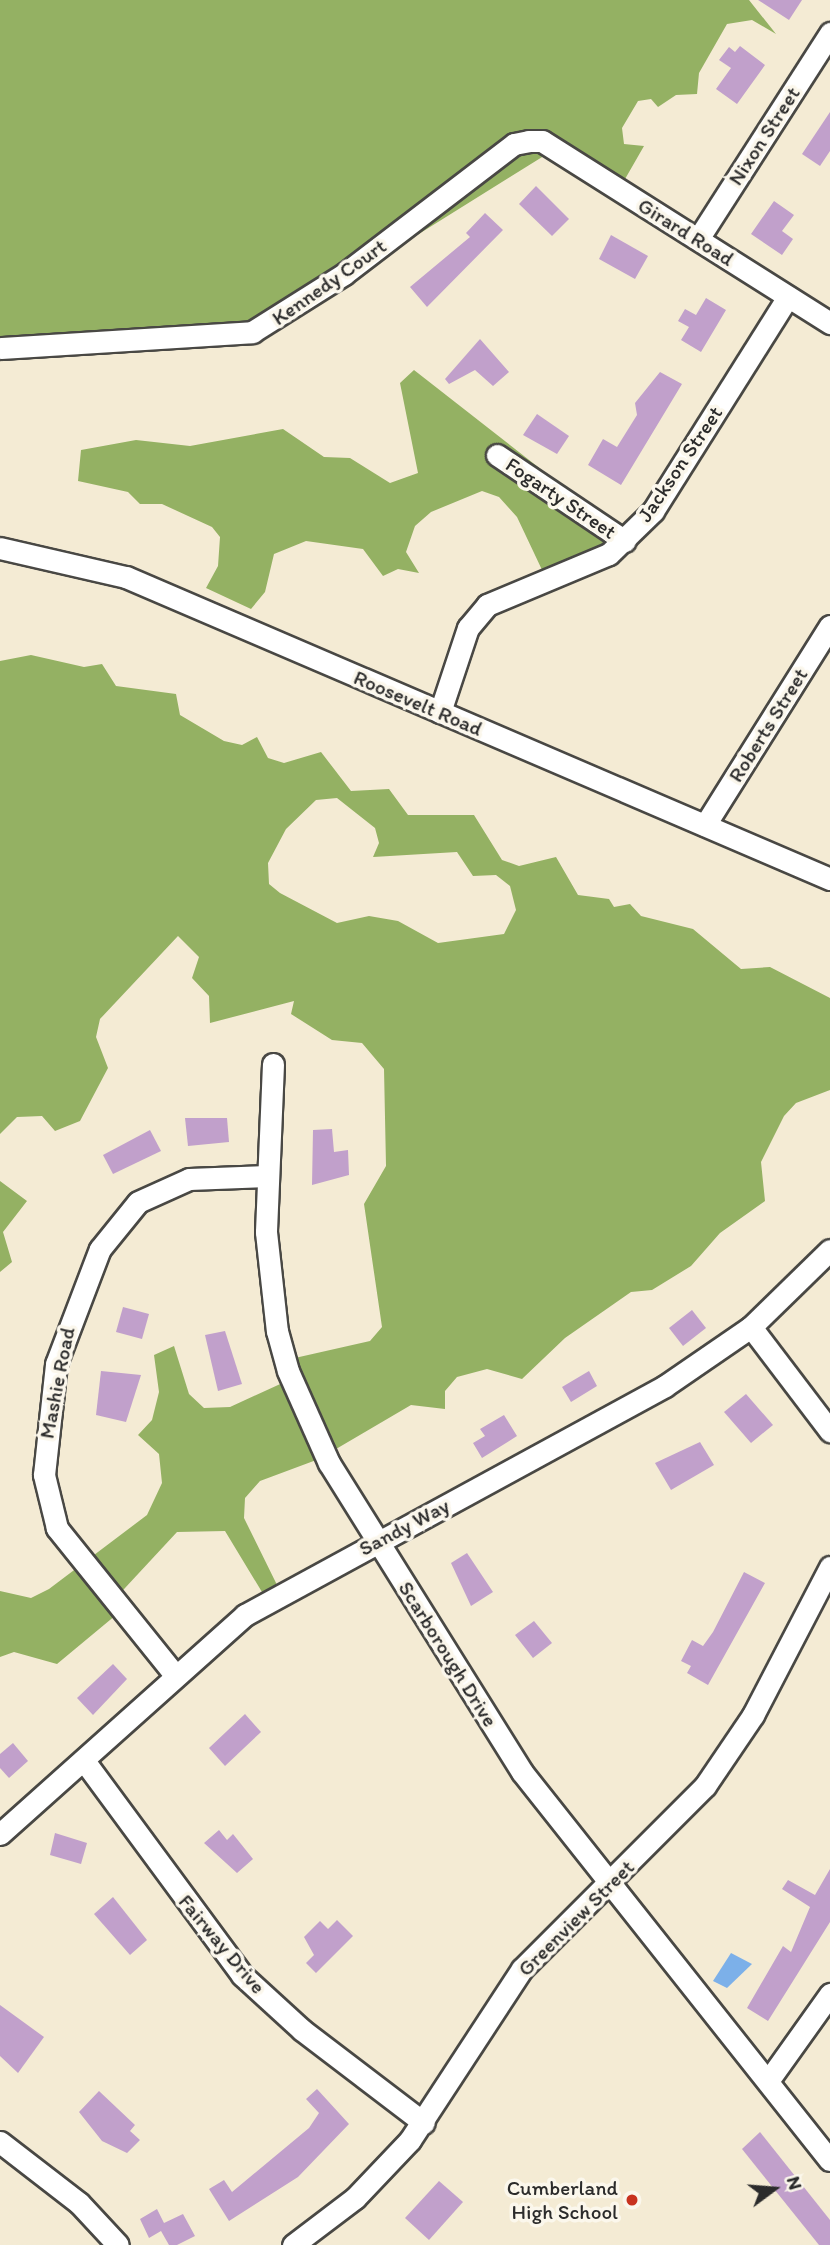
<!DOCTYPE html>
<style>
body{margin:0}
#map{position:relative;width:830px;height:2245px;overflow:hidden;background:#f4ebd4;font-family:Itim,sans-serif}
div>[style]{position:absolute}
[style*='--x']{left:calc(var(--x)*1px);top:calc(var(--y)*1px);width:calc(var(--w)*1px);rotate:calc(var(--a)*1deg)}
.forest>*{inset:0;background:#94b163}
.water>*{inset:0;background:#7cb0e9}
.building>*{inset:0;background:#c1a0cb}
.roads{filter:drop-shadow(2px 0 #494844) drop-shadow(-2px 0 #494844) drop-shadow(0 2px #494844) drop-shadow(0 -2px #494844)}
.street>*{height:21px;margin:-10.5px;padding:0 10.5px;transform-origin:10.5px;border-radius:10.5px;background:#fff}
.dots>*{width:19px;height:19px;translate:-50% -50%;box-sizing:border-box;border:4px solid #fbf7ec;border-radius:50%}
span{translate:-50% -50%;white-space:nowrap;text-align:center;line-height:1.15;-webkit-text-stroke:7px #fbf7ec;paint-order:stroke}
.street-label{font-size:21px;color:#2b2b2b}
.poi-label{font-size:21px;color:#2b2b2b}
.right{translate:-100% -50%;text-align:right}
.north{position:absolute;left:739px;top:2154px;width:70px;height:70px;-webkit-text-stroke:5px #fbf7ec;paint-order:stroke;rotate:74deg;font-size:19px;font-weight:700;line-height:28px;text-align:center;color:#2b2b2b}
.north::after{content:'';display:block;margin:auto;width:24px;height:32px;background:#2b2b2b;clip-path:polygon(50% 0,100% 100%,50% 72%,0 100%)}
</style>
<div id="map">
<div class="forest">
<i style="clip-path:polygon(0 0,749px 0,776px 34px,752px 20px,727px 24px,699px 73px,697px 94px,676px 95px,658px 107px,651px 99px,638px 101px,622px 128px,624px 144px,644px 146px,617px 193px,547px 154px,382px 257px,241px 327px,0 342px)"></i>
<i style="clip-path:polygon(414px 370px,625px 535px,624px 541px,543px 572px,517px 517px,499px 497px,482px 491px,431px 512px,415px 526px,406px 552px,419px 573px,398px 569px,383px 576px,363px 549px,306px 541px,274px 554px,265px 592px,251px 609px,206px 588px,218px 566px,220px 537px,212px 527px,162px 504px,140px 504px,128px 492px,78px 481px,81px 450px,136px 440px,190px 446px,283px 429px,324px 457px,350px 458px,390px 483px,418px 473px,400px 383px)"></i>
<i style="clip-path:polygon(evenodd,31px 655px,84px 667px,102px 664px,116px 686px,176px 694px,180px 715px,224px 741px,242px 745px,257px 737px,268px 758px,284px 763px,321px 752px,351px 791px,389px 789px,408px 815px,474px 815px,502px 860px,519px 866px,556px 857px,578px 895px,609px 899px,614px 907px,630px 904px,641px 916px,693px 929px,741px 969px,770px 967px,830px 998px,830px 1090px,796px 1103px,784px 1116px,761px 1162px,765px 1201px,720px 1233px,691px 1266px,652px 1290px,631px 1292px,565px 1338px,522px 1379px,487px 1369px,457px 1377px,445px 1391px,445px 1409px,411px 1405px,319px 1459px,260px 1481px,245px 1498px,244px 1518px,279px 1589px,265px 1597px,225px 1531px,177px 1532px,112px 1602px,116px 1615px,57px 1664px,14px 1652px,0 1657px,0 1591px,31px 1598px,49px 1589px,147px 1515px,162px 1483px,159px 1454px,138px 1435px,152px 1420px,159px 1392px,154px 1355px,174px 1346px,189px 1394px,204px 1408px,230px 1407px,289px 1380px,286px 1360px,370px 1341px,382px 1327px,364px 1204px,386px 1166px,384px 1069px,362px 1043px,332px 1040px,291px 1014px,294px 1001px,210px 1023px,209px 996px,192px 978px,199px 957px,178px 936px,100px 1019px,96px 1037px,108px 1068px,80px 1121px,55px 1131px,42px 1116px,17px 1117px,0 1134px,0 661px,31px 655px,337px 798px,375px 828px,379px 843px,373px 857px,457px 852px,473px 876px,496px 875px,510px 886px,516px 910px,504px 934px,438px 943px,398px 921px,369px 916px,337px 923px,280px 893px,269px 884px,268px 863px,286px 829px,316px 800px,337px 798px)"></i>
<i style="clip-path:polygon(0 1181px,27px 1201px,3px 1232px,12px 1262px,0 1272px)"></i>
</div>
<div class="water">
<i style="clip-path:polygon(731px 1953px,752px 1964px,727px 1988px,713px 1981px)"></i>
</div>
<div class="building">
<i style="clip-path:polygon(758px 0,802px 0,789px 20px)"></i>
<i style="clip-path:polygon(740px 46px,765px 65px,737px 104px,716px 89px,731px 68px,719px 60px,729px 47px,735px 52px)"></i>
<i style="clip-path:polygon(830px 112px,830px 151px,820px 166px,802px 154px)"></i>
<i style="clip-path:polygon(536px 186px,569px 219px,552px 236px,519px 204px)"></i>
<i style="clip-path:polygon(774px 201px,794px 215px,782px 231px,793px 239px,782px 255px,751px 234px)"></i>
<i style="clip-path:polygon(485px 213px,503px 230px,427px 307px,410px 287px,470px 237px,466px 233px)"></i>
<i style="clip-path:polygon(611px 235px,648px 256px,635px 279px,599px 259px)"></i>
<i style="clip-path:polygon(706px 298px,726px 310px,701px 352px,681px 340px,689px 327px,678px 321px,685px 309px,696px 315px)"></i>
<i style="clip-path:polygon(480px 339px,509px 372px,493px 386px,475px 370px,449px 384px,445px 379px)"></i>
<i style="clip-path:polygon(660px 372px,682px 384px,621px 485px,588px 465px,603px 439px,617px 447px,637px 415px,635px 403px)"></i>
<i style="clip-path:polygon(537px 414px,569px 436px,557px 454px,523px 435px)"></i>
<i style="clip-path:polygon(185px 1118px,227px 1118px,229px 1142px,188px 1146px)"></i>
<i style="clip-path:polygon(332px 1129px,334px 1152px,348px 1150px,349px 1175px,312px 1185px,313px 1130px)"></i>
<i style="clip-path:polygon(150px 1130px,161px 1151px,113px 1174px,103px 1155px)"></i>
<i style="clip-path:polygon(123px 1307px,149px 1314px,142px 1339px,116px 1332px)"></i>
<i style="clip-path:polygon(692px 1310px,706px 1328px,683px 1346px,669px 1328px)"></i>
<i style="clip-path:polygon(225px 1331px,242px 1384px,218px 1391px,205px 1335px)"></i>
<i style="clip-path:polygon(101px 1371px,141px 1375px,126px 1422px,96px 1415px)"></i>
<i style="clip-path:polygon(589px 1371px,597px 1386px,571px 1402px,562px 1387px)"></i>
<i style="clip-path:polygon(746px 1394px,773px 1425px,751px 1443px,724px 1412px)"></i>
<i style="clip-path:polygon(504px 1415px,517px 1436px,482px 1458px,473px 1443px,485px 1436px,480px 1429px)"></i>
<i style="clip-path:polygon(700px 1442px,714px 1465px,671px 1490px,655px 1463px)"></i>
<i style="clip-path:polygon(467px 1553px,493px 1592px,471px 1606px,451px 1563px)"></i>
<i style="clip-path:polygon(744px 1572px,765px 1583px,708px 1685px,687px 1673px,691px 1666px,681px 1661px,692px 1640px,703px 1646px,713px 1632px)"></i>
<i style="clip-path:polygon(534px 1621px,552px 1643px,533px 1658px,515px 1635px)"></i>
<i style="clip-path:polygon(113px 1664px,127px 1679px,93px 1715px,77px 1698px)"></i>
<i style="clip-path:polygon(245px 1714px,261px 1732px,225px 1766px,209px 1748px)"></i>
<i style="clip-path:polygon(13px 1743px,28px 1761px,9px 1778px,0 1768px,0 1754px)"></i>
<i style="clip-path:polygon(219px 1830px,227px 1840px,233px 1834px,253px 1859px,237px 1873px,204px 1843px)"></i>
<i style="clip-path:polygon(55px 1833px,87px 1843px,81px 1864px,50px 1855px)"></i>
<i style="clip-path:polygon(830px 1869px,830px 1922px,768px 2021px,747px 2008px,783px 1946px,791px 1952px,810px 1907px,782px 1889px,788px 1880px,815px 1895px)"></i>
<i style="clip-path:polygon(113px 1897px,147px 1940px,130px 1955px,94px 1914px)"></i>
<i style="clip-path:polygon(337px 1920px,353px 1936px,316px 1973px,306px 1963px,314px 1955px,304px 1937px,320px 1921px,328px 1929px)"></i>
<i style="clip-path:polygon(0 2005px,44px 2037px,18px 2073px,0 2056px)"></i>
<i style="clip-path:polygon(317px 2089px,349px 2124px,298px 2177px,229px 2221px,209px 2189px,224px 2180px,232px 2192px,309px 2128px,319px 2113px,306px 2099px)"></i>
<i style="clip-path:polygon(99px 2091px,135px 2125px,130px 2131px,140px 2140px,127px 2153px,102px 2141px,79px 2112px)"></i>
<i style="clip-path:polygon(760px 2132px,830px 2220px,830px 2245px,819px 2245px,742px 2149px)"></i>
<i style="clip-path:polygon(439px 2181px,463px 2202px,429px 2240px,405px 2218px)"></i>
<i style="clip-path:polygon(157px 2209px,164px 2223px,183px 2214px,195px 2236px,177px 2245px,169px 2245px,161px 2231px,149px 2238px,140px 2219px)"></i>
</div>
<div class="roads">
<div class="street">
<i style="--x:698;--y:239;--w:245;--a:-57.3"></i>
<i style="--x:0;--y:348;--w:253;--a:-3.6"></i>
<i style="--x:252;--y:332;--w:109;--a:-32.2"></i>
<i style="--x:344;--y:274;--w:214;--a:-37.4"></i>
<i style="--x:514;--y:144;--w:15;--a:-11"></i>
<i style="--x:529;--y:141;--w:13;--a:0"></i>
<i style="--x:542;--y:141;--w:341;--a:32.3"></i>
<i style="--x:497;--y:455;--w:154;--a:33.9"></i>
<i style="--x:0;--y:548;--w:129;--a:13"></i>
<i style="--x:126;--y:577;--w:766;--a:23.22"></i>
<i style="--x:440;--y:712;--w:89;--a:-71.6"></i>
<i style="--x:468;--y:628;--w:30;--a:-50"></i>
<i style="--x:487;--y:605;--w:132;--a:-22.7"></i>
<i style="--x:609;--y:554;--w:62;--a:-44.3"></i>
<i style="--x:653;--y:511;--w:253;--a:-57.8"></i>
<i style="--x:705;--y:825;--w:235;--a:-57.9"></i>
<i style="--x:273;--y:1064;--w:168;--a:92.4"></i>
<i style="--x:266;--y:1232;--w:100;--a:83.7"></i>
<i style="--x:277;--y:1331;--w:41;--a:74.6"></i>
<i style="--x:288;--y:1371;--w:101;--a:66"></i>
<i style="--x:329;--y:1463;--w:364;--a:58"></i>
<i style="--x:522;--y:1772;--w:495;--a:51.6"></i>
<i style="--x:751;--y:1327;--w:131;--a:52.8"></i>
<i style="--x:175;--y:1675;--w:189;--a:-128.8"></i>
<i style="--x:57;--y:1528;--w:55;--a:-103.8"></i>
<i style="--x:44;--y:1475;--w:112;--a:-83.8"></i>
<i style="--x:56;--y:1364;--w:123;--a:-69.1"></i>
<i style="--x:100;--y:1249;--w:60;--a:-51"></i>
<i style="--x:138;--y:1202;--w:56;--a:-24.3"></i>
<i style="--x:189;--y:1179;--w:78;--a:-2.2"></i>
<i style="--x:85;--y:1762;--w:265;--a:53.6"></i>
<i style="--x:242;--y:1975;--w:81;--a:42.5"></i>
<i style="--x:302;--y:2030;--w:153;--a:37.3"></i>
<i style="--x:0;--y:1834;--w:329;--a:-41.8"></i>
<i style="--x:245;--y:1615;--w:478;--a:-28.6"></i>
<i style="--x:665;--y:1386;--w:104;--a:-34.5"></i>
<i style="--x:751;--y:1327;--w:110;--a:-44.3"></i>
<i style="--x:768;--y:2081;--w:107;--a:-54.5"></i>
<i style="--x:0;--y:2142;--w:100;--a:37.7"></i>
<i style="--x:79;--y:2203;--w:57;--a:47.1"></i>
<i style="--x:293;--y:2245;--w:78;--a:-37.2"></i>
<i style="--x:355;--y:2198;--w:80;--a:-46.5"></i>
<i style="--x:410;--y:2140;--w:204;--a:-56.8"></i>
<i style="--x:522;--y:1969;--w:259;--a:-45"></i>
<i style="--x:705;--y:1786;--w:86;--a:-55.9"></i>
<i style="--x:753;--y:1715;--w:167;--a:-62.5"></i>
</div>
</div>
<div class="dots">
<i style="left:632px;top:2200px;background:#c8321e"></i>
</div>
<div class="street-label">
<span style="left:764px;top:136px;rotate:-57deg">Nixon Street</span>
<span style="left:686px;top:232px;rotate:32deg">Girard Road</span>
<span style="left:329px;top:282px;rotate:-35deg">Kennedy Court</span>
<span style="left:680px;top:464px;rotate:-56deg">Jackson Street</span>
<span style="left:561px;top:498px;rotate:34deg">Fogarty Street</span>
<span style="left:418px;top:703px;rotate:23deg">Roosevelt Road</span>
<span style="left:768px;top:725px;rotate:-58deg">Roberts Street</span>
<span style="left:57px;top:1383px;rotate:-79deg">Mashie Road</span>
<span style="left:404px;top:1527px;rotate:-28deg">Sandy Way</span>
<span style="left:448px;top:1654px;rotate:58deg">Scarborough Drive</span>
<span style="left:576px;top:1918px;rotate:-45deg">Greenview Street</span>
<span style="left:222px;top:1944px;rotate:50deg">Fairway Drive</span>
</div>
<div class="poi-label">
<span class="right" style="left:618px;top:2200px">Cumberland<br>High School</span>
</div>
<div class="north">N</div>
</div>
